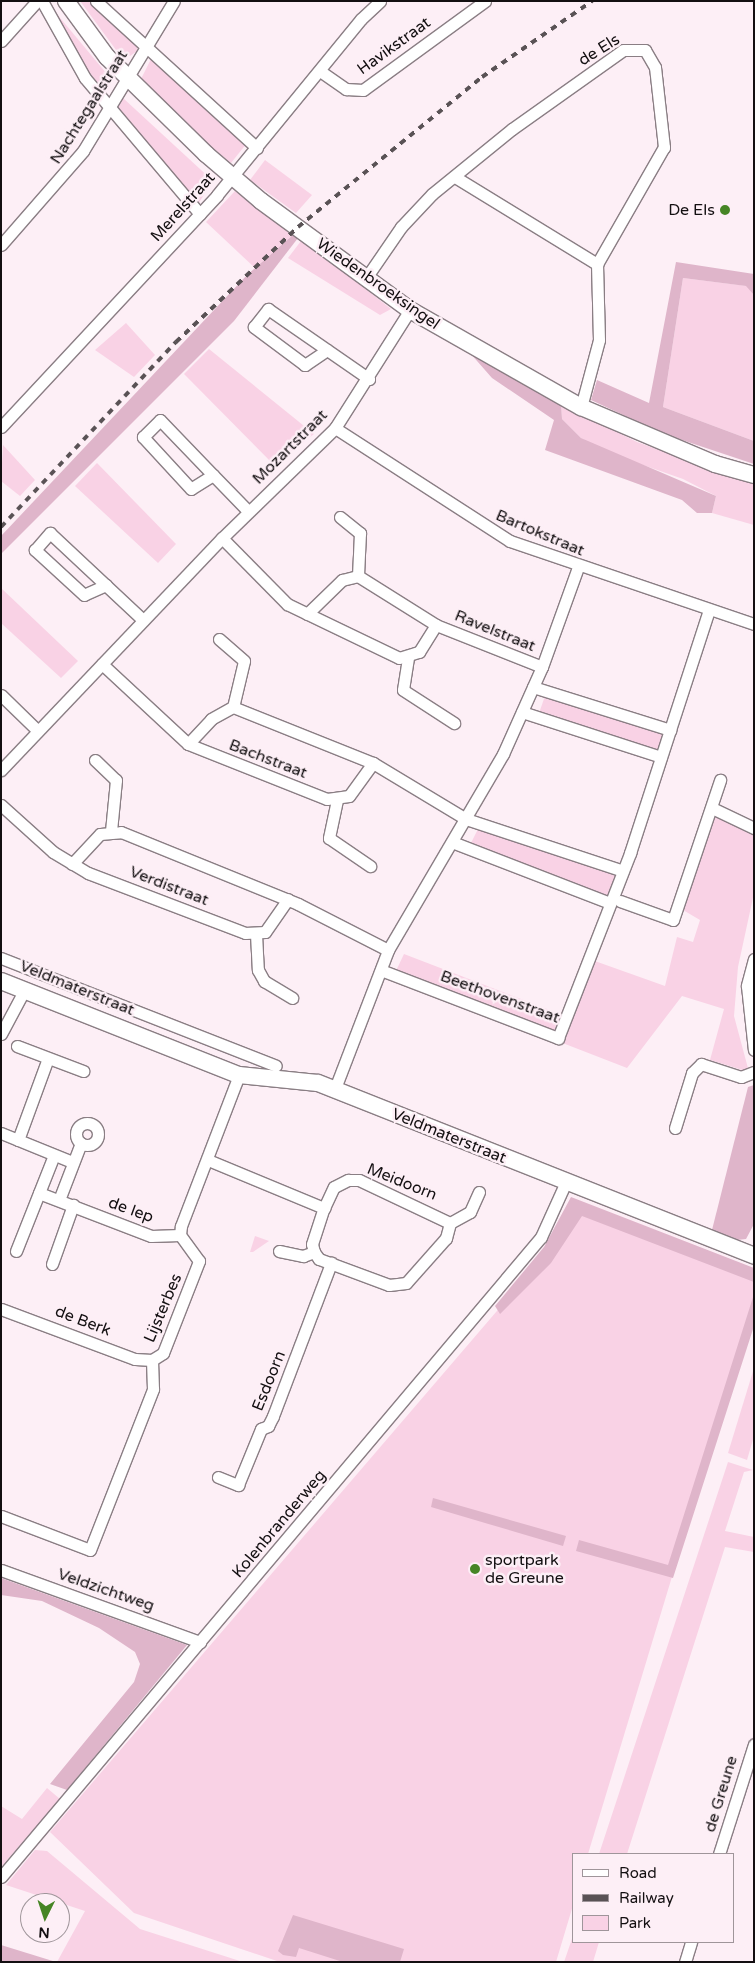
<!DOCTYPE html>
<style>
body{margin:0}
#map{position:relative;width:755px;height:1963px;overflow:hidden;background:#fdeff6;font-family:"Varela Round",sans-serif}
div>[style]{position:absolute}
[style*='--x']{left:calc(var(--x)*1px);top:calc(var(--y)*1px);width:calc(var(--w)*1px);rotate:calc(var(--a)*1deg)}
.green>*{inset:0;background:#f9d2e5}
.forest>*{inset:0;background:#dfb5ca}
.roads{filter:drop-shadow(1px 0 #8a7e84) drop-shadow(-1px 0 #8a7e84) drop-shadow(0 1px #8a7e84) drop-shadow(0 -1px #8a7e84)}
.street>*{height:11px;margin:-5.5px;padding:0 5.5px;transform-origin:5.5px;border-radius:5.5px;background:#fff}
.street>.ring{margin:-5.5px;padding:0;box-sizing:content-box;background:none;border:11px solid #fff;border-radius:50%}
.secondary>*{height:16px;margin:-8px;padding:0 8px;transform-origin:8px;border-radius:8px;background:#fff}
.rail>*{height:4px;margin-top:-2px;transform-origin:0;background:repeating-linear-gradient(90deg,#595255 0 6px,transparent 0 12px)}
.dots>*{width:14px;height:14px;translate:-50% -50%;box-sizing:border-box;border:2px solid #fdeff6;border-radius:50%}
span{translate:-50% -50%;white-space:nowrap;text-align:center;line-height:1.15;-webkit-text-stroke:5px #fdeff6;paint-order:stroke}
.street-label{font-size:16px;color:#130f11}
.poi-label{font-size:16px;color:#130f11}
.right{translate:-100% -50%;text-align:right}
.left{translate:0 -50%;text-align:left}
.frame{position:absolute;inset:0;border:2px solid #130f11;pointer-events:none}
.legend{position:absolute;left:572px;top:1853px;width:162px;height:90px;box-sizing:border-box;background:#fdeff6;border:1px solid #9f959a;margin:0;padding:6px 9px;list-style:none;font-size:15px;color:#130f11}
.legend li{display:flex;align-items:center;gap:10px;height:25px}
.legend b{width:25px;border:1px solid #9f959a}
.north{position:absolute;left:20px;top:1893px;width:50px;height:50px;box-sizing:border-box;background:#fdeff6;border:1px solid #9f959a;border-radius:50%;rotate:184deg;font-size:14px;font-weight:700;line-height:20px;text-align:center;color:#130f11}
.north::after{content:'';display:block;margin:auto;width:18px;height:22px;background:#468525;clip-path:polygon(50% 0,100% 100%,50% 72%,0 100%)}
</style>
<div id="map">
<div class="green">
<i style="clip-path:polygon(80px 1px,90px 1px,137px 42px,137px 51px,130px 56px,119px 54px)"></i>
<i style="clip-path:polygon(51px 7px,112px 80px,105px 94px,60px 31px)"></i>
<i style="clip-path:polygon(152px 57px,247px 143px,231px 163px,178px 119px,141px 79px)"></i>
<i style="clip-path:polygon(123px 98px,213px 181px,198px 204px,117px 109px)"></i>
<i style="clip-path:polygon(265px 160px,312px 195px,296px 213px,250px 180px)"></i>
<i style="clip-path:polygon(235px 191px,293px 235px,255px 268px,206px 222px)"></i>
<i style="clip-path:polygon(301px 241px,310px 245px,391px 309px,380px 315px,288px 258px)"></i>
<i style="clip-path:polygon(683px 278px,747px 286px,754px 295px,754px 441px,663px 407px)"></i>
<i style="clip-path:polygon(126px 323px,155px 355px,134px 377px,95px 350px)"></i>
<i style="clip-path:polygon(209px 349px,314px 434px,274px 465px,184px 374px)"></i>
<i style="clip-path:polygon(561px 404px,637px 442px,754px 484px,754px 525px,712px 513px,716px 496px,683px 479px,606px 452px,581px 438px,562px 419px)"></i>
<i style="clip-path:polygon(3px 445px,35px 480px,20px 496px,1px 481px)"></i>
<i style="clip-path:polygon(97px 463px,176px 544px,158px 563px,75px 486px)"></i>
<i style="clip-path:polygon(1px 588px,78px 661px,61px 678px,1px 623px)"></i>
<i style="clip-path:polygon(545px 696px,665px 733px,659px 756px,538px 716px)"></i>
<i style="clip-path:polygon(713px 815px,739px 823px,754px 835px,754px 893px,738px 967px,734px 1016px,749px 1072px,710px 1060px,724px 1009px,682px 996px,627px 1068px,560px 1042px,592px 960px,665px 986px,677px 937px,693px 942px,700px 920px,683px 910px)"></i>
<i style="clip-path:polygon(480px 825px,621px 873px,609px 901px,469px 847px)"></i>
<i style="clip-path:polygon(404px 954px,565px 1016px,558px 1034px,395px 973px)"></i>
<i style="clip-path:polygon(574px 1211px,754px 1280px,754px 1306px,588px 1854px,574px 1854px,574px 1902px,556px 1962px,280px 1962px,134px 1913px,50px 1832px,539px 1262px)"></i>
<i style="clip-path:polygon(255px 1236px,269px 1241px,253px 1252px,250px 1252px)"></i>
<i style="clip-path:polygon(754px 1368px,754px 1436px,747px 1460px,728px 1453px)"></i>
<i style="clip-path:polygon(728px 1462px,753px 1470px,744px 1472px,725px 1531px,754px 1537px,754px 1552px,725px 1547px,627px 1854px,599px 1854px)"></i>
<i style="clip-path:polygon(47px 1788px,60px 1799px,1px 1867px,1px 1806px,22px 1819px)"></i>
<i style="clip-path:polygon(35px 1850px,47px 1851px,140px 1929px,243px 1962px,57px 1962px,85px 1911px,6px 1885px)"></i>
<i style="clip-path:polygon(574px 1933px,574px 1942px,599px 1942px,593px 1962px,564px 1962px)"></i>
</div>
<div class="forest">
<i style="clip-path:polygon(293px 235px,298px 238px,234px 321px,1px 554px,1px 536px,247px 275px)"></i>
<i style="clip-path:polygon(676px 262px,754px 274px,754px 295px,746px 286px,683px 278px,663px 407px,754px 441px,754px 464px,664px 434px,591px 400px,597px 380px,649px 403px)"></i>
<i style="clip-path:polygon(470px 353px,561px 404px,562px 419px,581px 438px,716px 496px,712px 513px,697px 513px,682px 500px,545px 450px,554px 420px,492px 378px)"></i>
<i style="clip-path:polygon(754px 1085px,754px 1224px,746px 1239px,737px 1240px,712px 1230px,748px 1087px)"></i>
<i style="clip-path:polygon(571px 1197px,754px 1268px,754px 1282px,582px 1216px,551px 1263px,500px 1314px,495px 1306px,544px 1247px)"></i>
<i style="clip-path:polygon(754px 1294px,754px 1326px,673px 1578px,576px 1551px,579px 1540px,668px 1565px)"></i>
<i style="clip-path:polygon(433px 1498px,566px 1536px,563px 1546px,431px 1507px)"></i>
<i style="clip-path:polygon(1px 1578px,187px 1645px,67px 1790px,50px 1784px,134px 1682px,140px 1664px,135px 1652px,99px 1628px,42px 1601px,1px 1595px)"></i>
<i style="clip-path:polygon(293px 1915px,404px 1949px,400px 1962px,343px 1962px,299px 1948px,296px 1957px,283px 1955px,278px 1951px)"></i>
<i style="clip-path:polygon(1px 1945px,56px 1962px,1px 1962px)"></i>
</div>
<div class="roads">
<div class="street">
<i style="--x:42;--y:1;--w:88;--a:60.8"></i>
<i style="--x:85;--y:78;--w:178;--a:49.8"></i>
<i style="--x:96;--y:1;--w:218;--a:42.4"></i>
<i style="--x:1;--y:41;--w:54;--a:-48"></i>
<i style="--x:320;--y:71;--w:32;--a:35"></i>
<i style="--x:346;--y:89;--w:17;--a:3"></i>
<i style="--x:363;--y:90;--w:151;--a:-36.1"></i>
<i style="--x:455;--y:177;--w:167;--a:31.5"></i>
<i style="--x:1;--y:245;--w:125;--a:-48.9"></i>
<i style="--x:83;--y:151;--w:175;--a:-58.8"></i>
<i style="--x:366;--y:278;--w:62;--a:-55.5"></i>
<i style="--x:401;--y:227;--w:45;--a:-46.8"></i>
<i style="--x:432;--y:194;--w:103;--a:-39.1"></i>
<i style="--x:512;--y:129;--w:136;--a:-35.4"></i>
<i style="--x:623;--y:50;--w:22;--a:0"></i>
<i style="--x:645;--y:50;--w:20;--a:60"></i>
<i style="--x:655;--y:67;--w:81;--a:83.6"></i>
<i style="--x:664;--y:147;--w:135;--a:119.8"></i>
<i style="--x:597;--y:264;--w:76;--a:88.5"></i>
<i style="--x:599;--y:340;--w:69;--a:105"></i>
<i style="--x:327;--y:350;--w:27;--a:146"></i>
<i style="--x:305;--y:365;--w:64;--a:-143.3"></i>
<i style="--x:254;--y:327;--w:23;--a:-52"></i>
<i style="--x:268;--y:309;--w:123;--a:34.7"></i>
<i style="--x:1;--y:427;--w:317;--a:-47"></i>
<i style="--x:217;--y:195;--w:227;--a:-50.7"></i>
<i style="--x:361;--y:19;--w:26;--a:-43"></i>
<i style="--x:335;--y:428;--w:208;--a:32.9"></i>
<i style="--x:510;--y:541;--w:258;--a:18.8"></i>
<i style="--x:213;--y:475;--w:26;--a:148"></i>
<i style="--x:191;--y:489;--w:71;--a:-132.7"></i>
<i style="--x:143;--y:437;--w:24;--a:-45"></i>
<i style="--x:160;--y:420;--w:76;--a:46.1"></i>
<i style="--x:213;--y:475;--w:50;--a:45.8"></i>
<i style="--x:340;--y:517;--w:26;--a:39"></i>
<i style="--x:360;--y:533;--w:43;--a:92.7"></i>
<i style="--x:222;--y:538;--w:93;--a:45.4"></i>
<i style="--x:287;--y:604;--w:124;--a:25.7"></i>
<i style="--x:399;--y:658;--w:21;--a:-17"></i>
<i style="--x:419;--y:652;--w:32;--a:-58"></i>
<i style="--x:106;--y:585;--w:24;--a:156"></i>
<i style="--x:84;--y:595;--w:67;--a:-137.4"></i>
<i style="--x:35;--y:550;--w:23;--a:-49"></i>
<i style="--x:50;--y:533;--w:127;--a:43.1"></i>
<i style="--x:307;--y:614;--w:49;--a:-44.2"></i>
<i style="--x:342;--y:580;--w:16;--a:-14"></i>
<i style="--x:358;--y:576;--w:92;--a:32.1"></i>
<i style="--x:436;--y:625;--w:114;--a:21.6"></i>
<i style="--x:219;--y:639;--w:33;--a:41"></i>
<i style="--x:244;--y:661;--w:47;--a:103.4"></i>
<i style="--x:408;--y:658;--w:32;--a:99"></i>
<i style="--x:403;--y:690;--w:61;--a:32.9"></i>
<i style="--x:102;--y:664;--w:117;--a:42.9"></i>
<i style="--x:188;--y:744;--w:149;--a:21.6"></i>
<i style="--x:327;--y:799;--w:22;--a:-8"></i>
<i style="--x:349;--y:796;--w:41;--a:-54"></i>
<i style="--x:533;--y:687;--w:144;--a:17.4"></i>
<i style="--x:1;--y:695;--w:50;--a:44.2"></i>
<i style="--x:522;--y:712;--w:146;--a:17.9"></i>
<i style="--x:188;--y:744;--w:34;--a:-47"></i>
<i style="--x:211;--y:719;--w:25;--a:-29"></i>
<i style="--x:233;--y:707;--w:151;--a:21.8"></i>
<i style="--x:373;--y:763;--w:109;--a:31.1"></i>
<i style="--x:466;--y:819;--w:165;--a:18.3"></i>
<i style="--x:95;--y:760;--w:29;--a:44"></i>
<i style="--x:116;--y:780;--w:51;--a:95.6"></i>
<i style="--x:1;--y:770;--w:320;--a:-46.4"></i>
<i style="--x:222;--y:538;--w:158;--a:-44.2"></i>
<i style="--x:335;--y:428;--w:140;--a:-57.6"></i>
<i style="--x:337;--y:800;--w:39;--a:102"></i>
<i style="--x:329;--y:838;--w:50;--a:34.3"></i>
<i style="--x:1;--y:805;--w:70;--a:42.1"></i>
<i style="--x:53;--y:852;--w:41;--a:31"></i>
<i style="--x:88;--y:873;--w:168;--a:20.9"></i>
<i style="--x:245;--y:933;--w:20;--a:-3"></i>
<i style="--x:265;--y:932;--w:40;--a:-55.1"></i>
<i style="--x:712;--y:808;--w:47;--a:25.5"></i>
<i style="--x:452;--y:842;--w:169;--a:21.1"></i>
<i style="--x:72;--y:864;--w:41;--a:-47"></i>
<i style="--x:100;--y:834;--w:21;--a:-5"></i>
<i style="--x:121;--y:832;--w:191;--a:22.1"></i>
<i style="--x:298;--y:904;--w:101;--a:27.1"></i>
<i style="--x:620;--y:901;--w:56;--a:19.7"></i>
<i style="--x:673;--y:920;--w:148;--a:-71.4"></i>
<i style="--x:256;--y:934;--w:36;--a:87"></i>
<i style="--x:258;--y:970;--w:13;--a:61"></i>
<i style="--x:264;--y:981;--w:33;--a:31"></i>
<i style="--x:1;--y:958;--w:295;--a:21.4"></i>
<i style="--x:754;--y:959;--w:28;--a:105"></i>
<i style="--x:747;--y:986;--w:64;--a:83.8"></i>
<i style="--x:381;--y:970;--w:190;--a:21"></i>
<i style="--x:558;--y:1038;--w:199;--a:-68.7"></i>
<i style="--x:630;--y:853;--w:256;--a:-72"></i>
<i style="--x:1;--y:1034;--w:49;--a:-61.9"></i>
<i style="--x:17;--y:1046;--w:71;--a:20.7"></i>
<i style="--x:334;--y:1091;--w:151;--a:-69"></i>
<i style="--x:388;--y:950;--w:227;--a:-59.6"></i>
<i style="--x:503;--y:754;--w:95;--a:-65.9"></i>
<i style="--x:542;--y:667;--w:106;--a:-70.2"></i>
<i class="ring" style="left:76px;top:1123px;width:11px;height:11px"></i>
<i style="--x:675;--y:1128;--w:58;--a:-72.8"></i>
<i style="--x:692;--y:1073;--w:13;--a:-45"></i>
<i style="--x:701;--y:1064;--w:42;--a:18"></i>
<i style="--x:741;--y:1077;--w:14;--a:-21"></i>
<i style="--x:1;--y:1133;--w:74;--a:22.1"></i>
<i style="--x:18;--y:1140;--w:87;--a:-69.9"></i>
<i style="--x:208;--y:1160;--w:126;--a:22.5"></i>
<i style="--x:348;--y:1180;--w:11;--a:0"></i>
<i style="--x:359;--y:1180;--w:101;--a:25.3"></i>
<i style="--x:450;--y:1223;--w:16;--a:105"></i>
<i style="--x:446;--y:1238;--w:60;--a:131.6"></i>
<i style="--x:406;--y:1283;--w:17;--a:173"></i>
<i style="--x:389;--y:1285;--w:75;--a:-159.6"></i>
<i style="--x:319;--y:1259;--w:9;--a:-126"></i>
<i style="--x:314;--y:1252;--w:8;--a:-104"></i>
<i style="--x:312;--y:1244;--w:38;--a:-72"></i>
<i style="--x:324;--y:1208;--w:23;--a:-65"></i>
<i style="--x:334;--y:1187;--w:16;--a:-27"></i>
<i style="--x:39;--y:1193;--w:120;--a:21"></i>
<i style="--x:151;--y:1236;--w:29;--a:-2"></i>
<i style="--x:59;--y:1200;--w:61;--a:-68.9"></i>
<i style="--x:450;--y:1223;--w:23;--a:-29"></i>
<i style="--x:470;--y:1212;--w:22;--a:-66"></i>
<i style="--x:16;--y:1251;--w:103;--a:-68.4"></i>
<i style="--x:279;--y:1251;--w:25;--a:12"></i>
<i style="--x:303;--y:1256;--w:12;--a:-20"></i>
<i style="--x:52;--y:1264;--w:63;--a:-70.4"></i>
<i style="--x:1;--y:1309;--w:143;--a:20.5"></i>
<i style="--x:135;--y:1359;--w:17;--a:3"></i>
<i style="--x:152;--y:1360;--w:13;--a:-32"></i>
<i style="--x:163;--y:1353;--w:99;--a:-68.6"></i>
<i style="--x:199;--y:1261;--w:32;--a:-126"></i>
<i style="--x:180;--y:1235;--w:9;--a:-84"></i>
<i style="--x:181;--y:1226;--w:162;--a:-69"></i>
<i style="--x:218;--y:1477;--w:22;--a:22"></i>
<i style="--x:238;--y:1485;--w:61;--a:-67.7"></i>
<i style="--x:261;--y:1429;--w:8;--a:-23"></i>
<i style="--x:268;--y:1426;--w:11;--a:-63"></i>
<i style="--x:273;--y:1416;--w:164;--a:-69.2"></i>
<i style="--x:1;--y:1516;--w:95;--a:20.9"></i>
<i style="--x:90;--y:1550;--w:173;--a:-68.6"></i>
<i style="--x:153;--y:1389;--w:29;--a:-92"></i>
<i style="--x:1;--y:1570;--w:212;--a:19.9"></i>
<i style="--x:719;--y:1854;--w:115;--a:-72.3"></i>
<i style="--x:1;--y:1877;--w:837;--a:-49.84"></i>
<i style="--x:541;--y:1237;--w:60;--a:-65.6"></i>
<i style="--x:685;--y:1962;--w:21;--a:-73"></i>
</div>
<div class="secondary">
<i style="--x:66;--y:1;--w:69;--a:53.8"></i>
<i style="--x:107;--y:57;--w:139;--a:44.4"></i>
<i style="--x:206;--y:154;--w:72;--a:40.5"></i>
<i style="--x:261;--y:201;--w:185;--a:36.2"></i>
<i style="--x:410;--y:310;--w:197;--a:29.6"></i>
<i style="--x:581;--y:407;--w:146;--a:23"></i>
<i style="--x:715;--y:464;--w:41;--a:15.8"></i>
<i style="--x:1;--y:981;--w:256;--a:21.6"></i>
<i style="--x:239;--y:1075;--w:79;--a:5.8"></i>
<i style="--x:318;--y:1083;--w:469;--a:21.6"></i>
</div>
</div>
<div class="rail">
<i style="--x:1;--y:527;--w:255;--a:-46.6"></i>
<i style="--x:176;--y:342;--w:168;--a:-43.3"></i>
<i style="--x:298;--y:227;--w:237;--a:-39.2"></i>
<i style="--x:482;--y:77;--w:134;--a:-34.6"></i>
</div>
<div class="dots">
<i style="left:725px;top:210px;background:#468525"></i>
<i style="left:475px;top:1569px;background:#468525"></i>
</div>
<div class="street-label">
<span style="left:394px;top:46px;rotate:-36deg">Havikstraat</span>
<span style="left:599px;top:50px;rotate:-32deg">de Els</span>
<span style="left:89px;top:107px;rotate:-58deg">Nachtegaalstraat</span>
<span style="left:183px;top:207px;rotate:-48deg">Merelstraat</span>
<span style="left:378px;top:284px;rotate:35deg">Wiedenbroeksingel</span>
<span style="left:290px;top:447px;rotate:-45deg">Mozartstraat</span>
<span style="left:540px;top:533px;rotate:23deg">Bartokstraat</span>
<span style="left:495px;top:631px;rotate:22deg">Ravelstraat</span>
<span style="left:268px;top:759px;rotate:21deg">Bachstraat</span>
<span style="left:169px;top:886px;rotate:21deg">Verdistraat</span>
<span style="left:77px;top:988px;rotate:22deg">Veldmaterstraat</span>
<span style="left:500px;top:997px;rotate:20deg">Beethovenstraat</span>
<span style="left:449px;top:1136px;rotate:22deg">Veldmaterstraat</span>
<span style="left:402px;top:1182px;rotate:22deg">Meidoorn</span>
<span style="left:131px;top:1210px;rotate:20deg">de Iep</span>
<span style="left:163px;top:1308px;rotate:-67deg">Lijsterbes</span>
<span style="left:83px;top:1321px;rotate:21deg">de Berk</span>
<span style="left:269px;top:1381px;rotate:-68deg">Esdoorn</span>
<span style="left:279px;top:1524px;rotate:-50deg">Kolenbranderweg</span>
<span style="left:106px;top:1590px;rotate:19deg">Veldzichtweg</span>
<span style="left:721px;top:1794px;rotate:-73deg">de Greune</span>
</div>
<div class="poi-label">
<span class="right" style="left:715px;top:210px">De Els</span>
<span class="left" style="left:485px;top:1569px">sportpark<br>de Greune</span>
</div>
<div class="frame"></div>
<ul class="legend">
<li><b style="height:6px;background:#fff"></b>Road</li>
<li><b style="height:6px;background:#595255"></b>Railway</li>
<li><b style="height:14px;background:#f9d2e5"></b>Park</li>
</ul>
<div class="north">N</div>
</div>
